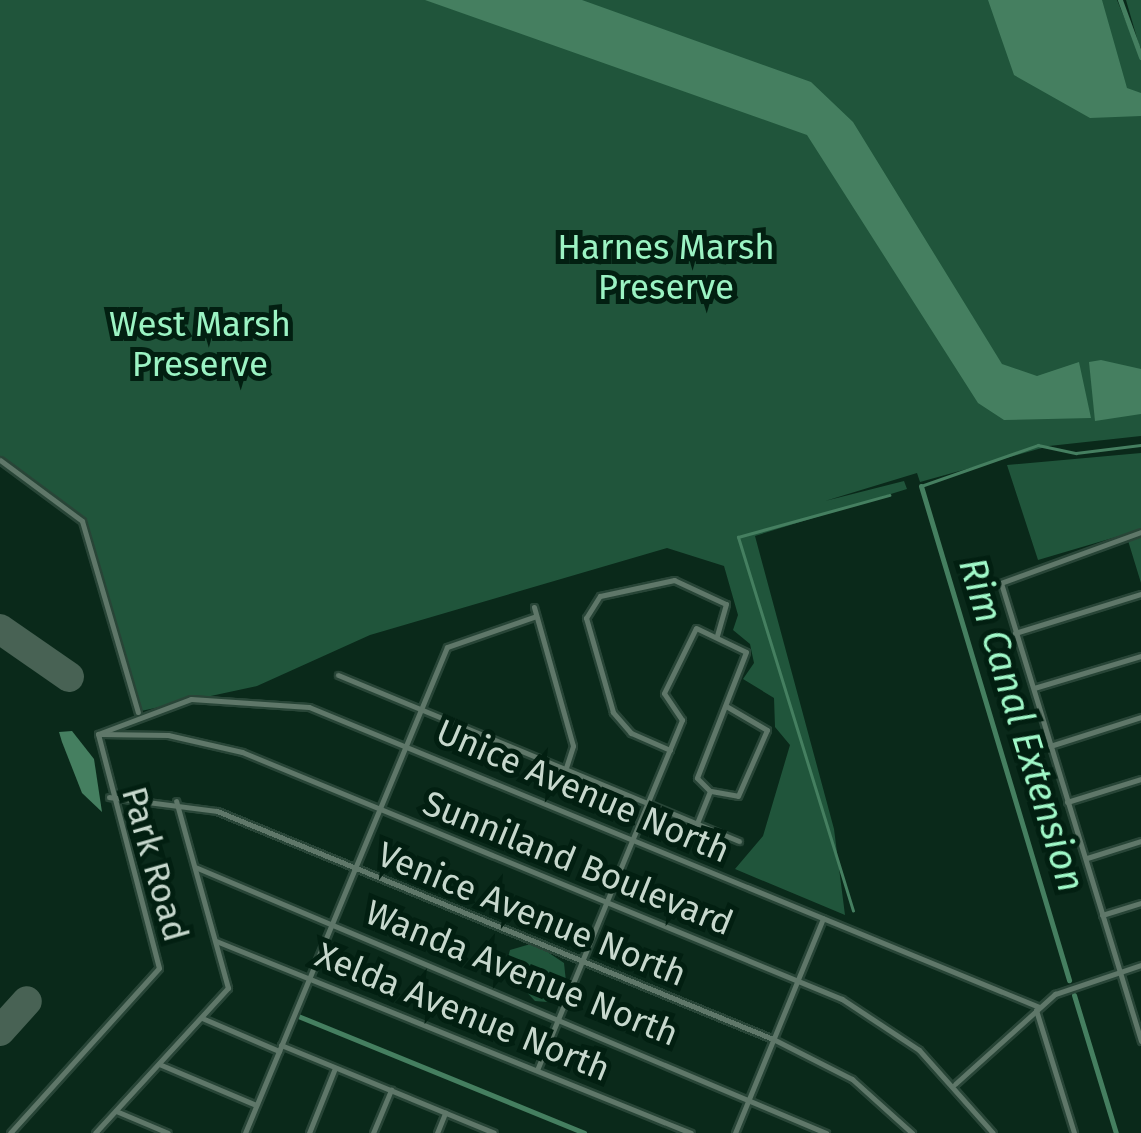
<!DOCTYPE html>
<style>
body{margin:0}
#map{position:relative;width:1141px;height:1133px;overflow:hidden;background:#0a291a;font-family:"Fira Sans",sans-serif}
div>[style]{position:absolute}
[style*='--x']{left:calc(var(--x)*1px);top:calc(var(--y)*1px);width:calc(var(--w)*1px);rotate:calc(var(--a)*1deg)}
.green>*{inset:0;background:#20553b}
.water>*{inset:0;background:#457f60}
.stream>*{height:2.5px;margin:-1.25px;padding:0 1.25px;transform-origin:1.25px;border-radius:1.25px;background:#457f60}
.canal>*{height:5px;margin:-2.5px;padding:0 2.5px;transform-origin:2.5px;border-radius:2.5px;background:#457f60}
.runway>*{height:30px;margin:-15px;padding:0 15px;transform-origin:15px;border-radius:15px;background:#486254}
.roads{filter:drop-shadow(2px 0 #284537) drop-shadow(-2px 0 #284537) drop-shadow(0 2px #284537) drop-shadow(0 -2px #284537)}
.minor>*{height:5px;margin:-2.5px;padding:0 2.5px;transform-origin:2.5px;border-radius:2.5px;background:#5f7769}
span{translate:-50% -50%;white-space:nowrap;text-align:center;line-height:1.15;-webkit-text-stroke:10px #021f11;paint-order:stroke}
.park-label{font-size:35px;color:#9bf3c3}
.street-label{font-size:35px;color:#c7d8cd}
.water-label{font-size:38px;color:#a0f8c8;font-style:italic}
</style>
<div id="map">
<div class="green">
<i style="clip-path:polygon(0 0,1117px 0,1141px 58px,1141px 436px,1049px 446px,920px 482px,917px 473px,825px 501px,904px 481px,907px 489px,755px 536px,834px 829px,845px 915px,735px 869px,763px 836px,790px 745px,775px 727px,774px 698px,743px 679px,754px 663px,750px 644px,733px 630px,738px 615px,724px 566px,667px 548px,370px 635px,257px 686px,141px 711px,87px 524px,0 462px)"></i>
<i style="clip-path:polygon(1126px 0,1141px 0,1141px 48px,1139px 45px)"></i>
<i style="clip-path:polygon(1141px 453px,1141px 583px,1126px 534px,1038px 560px,1007px 465px)"></i>
<i style="clip-path:polygon(534px 943px,564px 963px,567px 991px,559px 1003px,535px 1001px,505px 969px,510px 950px)"></i>
</div>
<div class="water">
<i style="clip-path:polygon(425px 0,582px 0,811px 82px,853px 122px,1002px 364px,1037px 376px,1079px 362px,1091px 418px,1004px 420px,978px 403px,807px 135px)"></i>
<i style="clip-path:polygon(988px 0,1102px 0,1127px 88px,1141px 93px,1141px 116px,1090px 118px,1014px 75px)"></i>
<i style="clip-path:polygon(1101px 360px,1141px 369px,1141px 414px,1095px 421px,1089px 362px)"></i>
<i style="clip-path:polygon(72px 731px,94px 759px,102px 812px,82px 793px,62px 742px,59px 732px)"></i>
</div>
<div class="stream">
<i style="--x:921;--y:486;--w:124;--a:-19.3"></i>
<i style="--x:1038;--y:445;--w:39;--a:12"></i>
<i style="--x:1076;--y:453;--w:65;--a:-7"></i>
<i style="--x:853;--y:911;--w:391;--a:-107.1"></i>
<i style="--x:738;--y:537;--w:157;--a:-15.5"></i>
</div>
<div class="canal">
<i style="--x:1120;--y:0;--w:61;--a:69.8"></i>
<i style="--x:921;--y:486;--w:516;--a:73.32"></i>
<i style="--x:1074;--y:995;--w:144;--a:73.1"></i>
<i style="--x:298;--y:1016;--w:309;--a:22.2"></i>
</div>
<div class="runway">
<i style="--x:0;--y:629;--w:84;--a:34.8"></i>
<i style="--x:0;--y:1031;--w:40;--a:-48"></i>
</div>
<div class="roads">
<div class="minor">
<i style="--x:0;--y:460;--w:102;--a:36.6"></i>
<i style="--x:82;--y:521;--w:199;--a:73.7"></i>
<i style="--x:1141;--y:532;--w:149;--a:160"></i>
<i style="--x:1001;--y:583;--w:479;--a:73"></i>
<i style="--x:534;--y:607;--w:144;--a:74.3"></i>
<i style="--x:573;--y:746;--w:22;--a:108"></i>
<i style="--x:1015;--y:633;--w:132;--a:-17.2"></i>
<i style="--x:338;--y:675;--w:434;--a:22.5"></i>
<i style="--x:1034;--y:688;--w:112;--a:-16.7"></i>
<i style="--x:98;--y:734;--w:99;--a:-20.6"></i>
<i style="--x:191;--y:699;--w:118;--a:3.9"></i>
<i style="--x:309;--y:707;--w:789;--a:22.34"></i>
<i style="--x:101;--y:734;--w:67;--a:0.9"></i>
<i style="--x:168;--y:735;--w:76;--a:12.9"></i>
<i style="--x:242;--y:752;--w:649;--a:22.38"></i>
<i style="--x:842;--y:999;--w:92;--a:33.5"></i>
<i style="--x:919;--y:1050;--w:111;--a:48.3"></i>
<i style="--x:1050;--y:746;--w:96;--a:-17.7"></i>
<i style="--x:670;--y:750;--w:43;--a:-156.4"></i>
<i style="--x:631;--y:733;--w:28;--a:-131"></i>
<i style="--x:613;--y:712;--w:98;--a:-106"></i>
<i style="--x:586;--y:618;--w:26;--a:-58"></i>
<i style="--x:600;--y:596;--w:76;--a:-12.2"></i>
<i style="--x:674;--y:580;--w:57;--a:24.8"></i>
<i style="--x:726;--y:604;--w:33;--a:106"></i>
<i style="--x:711;--y:791;--w:27;--a:10"></i>
<i style="--x:738;--y:796;--w:72;--a:-66.3"></i>
<i style="--x:767;--y:730;--w:48;--a:-149.7"></i>
<i style="--x:109;--y:797;--w:109;--a:7.4"></i>
<i style="--x:217;--y:811;--w:601;--a:22.3"></i>
<i style="--x:773;--y:1039;--w:89;--a:26.9"></i>
<i style="--x:852;--y:1079;--w:81;--a:42"></i>
<i style="--x:1067;--y:802;--w:77;--a:-17.3"></i>
<i style="--x:1087;--y:858;--w:57;--a:-17.5"></i>
<i style="--x:195;--y:867;--w:685;--a:22.86"></i>
<i style="--x:1102;--y:915;--w:41;--a:-17.1"></i>
<i style="--x:216;--y:941;--w:512;--a:22.01"></i>
<i style="--x:1036;--y:1010;--w:129;--a:72.8"></i>
<i style="--x:202;--y:1018;--w:84;--a:23.2"></i>
<i style="--x:281;--y:1045;--w:230;--a:22.4"></i>
<i style="--x:159;--y:1064;--w:105;--a:22.9"></i>
<i style="--x:537;--y:1070;--w:379;--a:-67.5"></i>
<i style="--x:682;--y:720;--w:32;--a:-124"></i>
<i style="--x:664;--y:693;--w:72;--a:-63.8"></i>
<i style="--x:696;--y:628;--w:55;--a:25.6"></i>
<i style="--x:746;--y:652;--w:135;--a:111.3"></i>
<i style="--x:697;--y:778;--w:18;--a:45"></i>
<i style="--x:710;--y:791;--w:35;--a:112"></i>
<i style="--x:955;--y:1084;--w:135;--a:-42"></i>
<i style="--x:1055;--y:994;--w:91;--a:-18.6"></i>
<i style="--x:116;--y:1111;--w:56;--a:22.9"></i>
<i style="--x:10;--y:1133;--w:222;--a:-47.9"></i>
<i style="--x:159;--y:968;--w:242;--a:-104.6"></i>
<i style="--x:95;--y:1133;--w:197;--a:-47.5"></i>
<i style="--x:228;--y:988;--w:194;--a:-105.5"></i>
<i style="--x:245;--y:1133;--w:526;--a:-67.43"></i>
<i style="--x:447;--y:647;--w:94;--a:-19.2"></i>
<i style="--x:309;--y:1133;--w:70;--a:-68.2"></i>
<i style="--x:373;--y:1133;--w:47;--a:-67.3"></i>
<i style="--x:437;--y:1133;--w:22;--a:-68"></i>
<i style="--x:735;--y:1133;--w:232;--a:-67.7"></i>
</div>
</div>
<div class="park-label">
<span style="left:666px;top:267px">Harnes Marsh<br>Preserve</span>
<span style="left:200px;top:344px">West Marsh<br>Preserve</span>
</div>
<div class="street-label">
<span style="left:583px;top:791px;rotate:23deg">Unice Avenue North</span>
<span style="left:578px;top:863px;rotate:22deg">Sunniland Boulevard</span>
<span style="left:155px;top:864px;rotate:74deg">Park Road</span>
<span style="left:532px;top:914px;rotate:22deg">Venice Avenue North</span>
<span style="left:522px;top:973px;rotate:22deg">Wanda Avenue North</span>
<span style="left:463px;top:1012px;rotate:22deg">Xelda Avenue North</span>
</div>
<div class="water-label">
<span style="left:1021px;top:725px;rotate:73deg">Rim Canal Extension</span>
</div>
</div>
